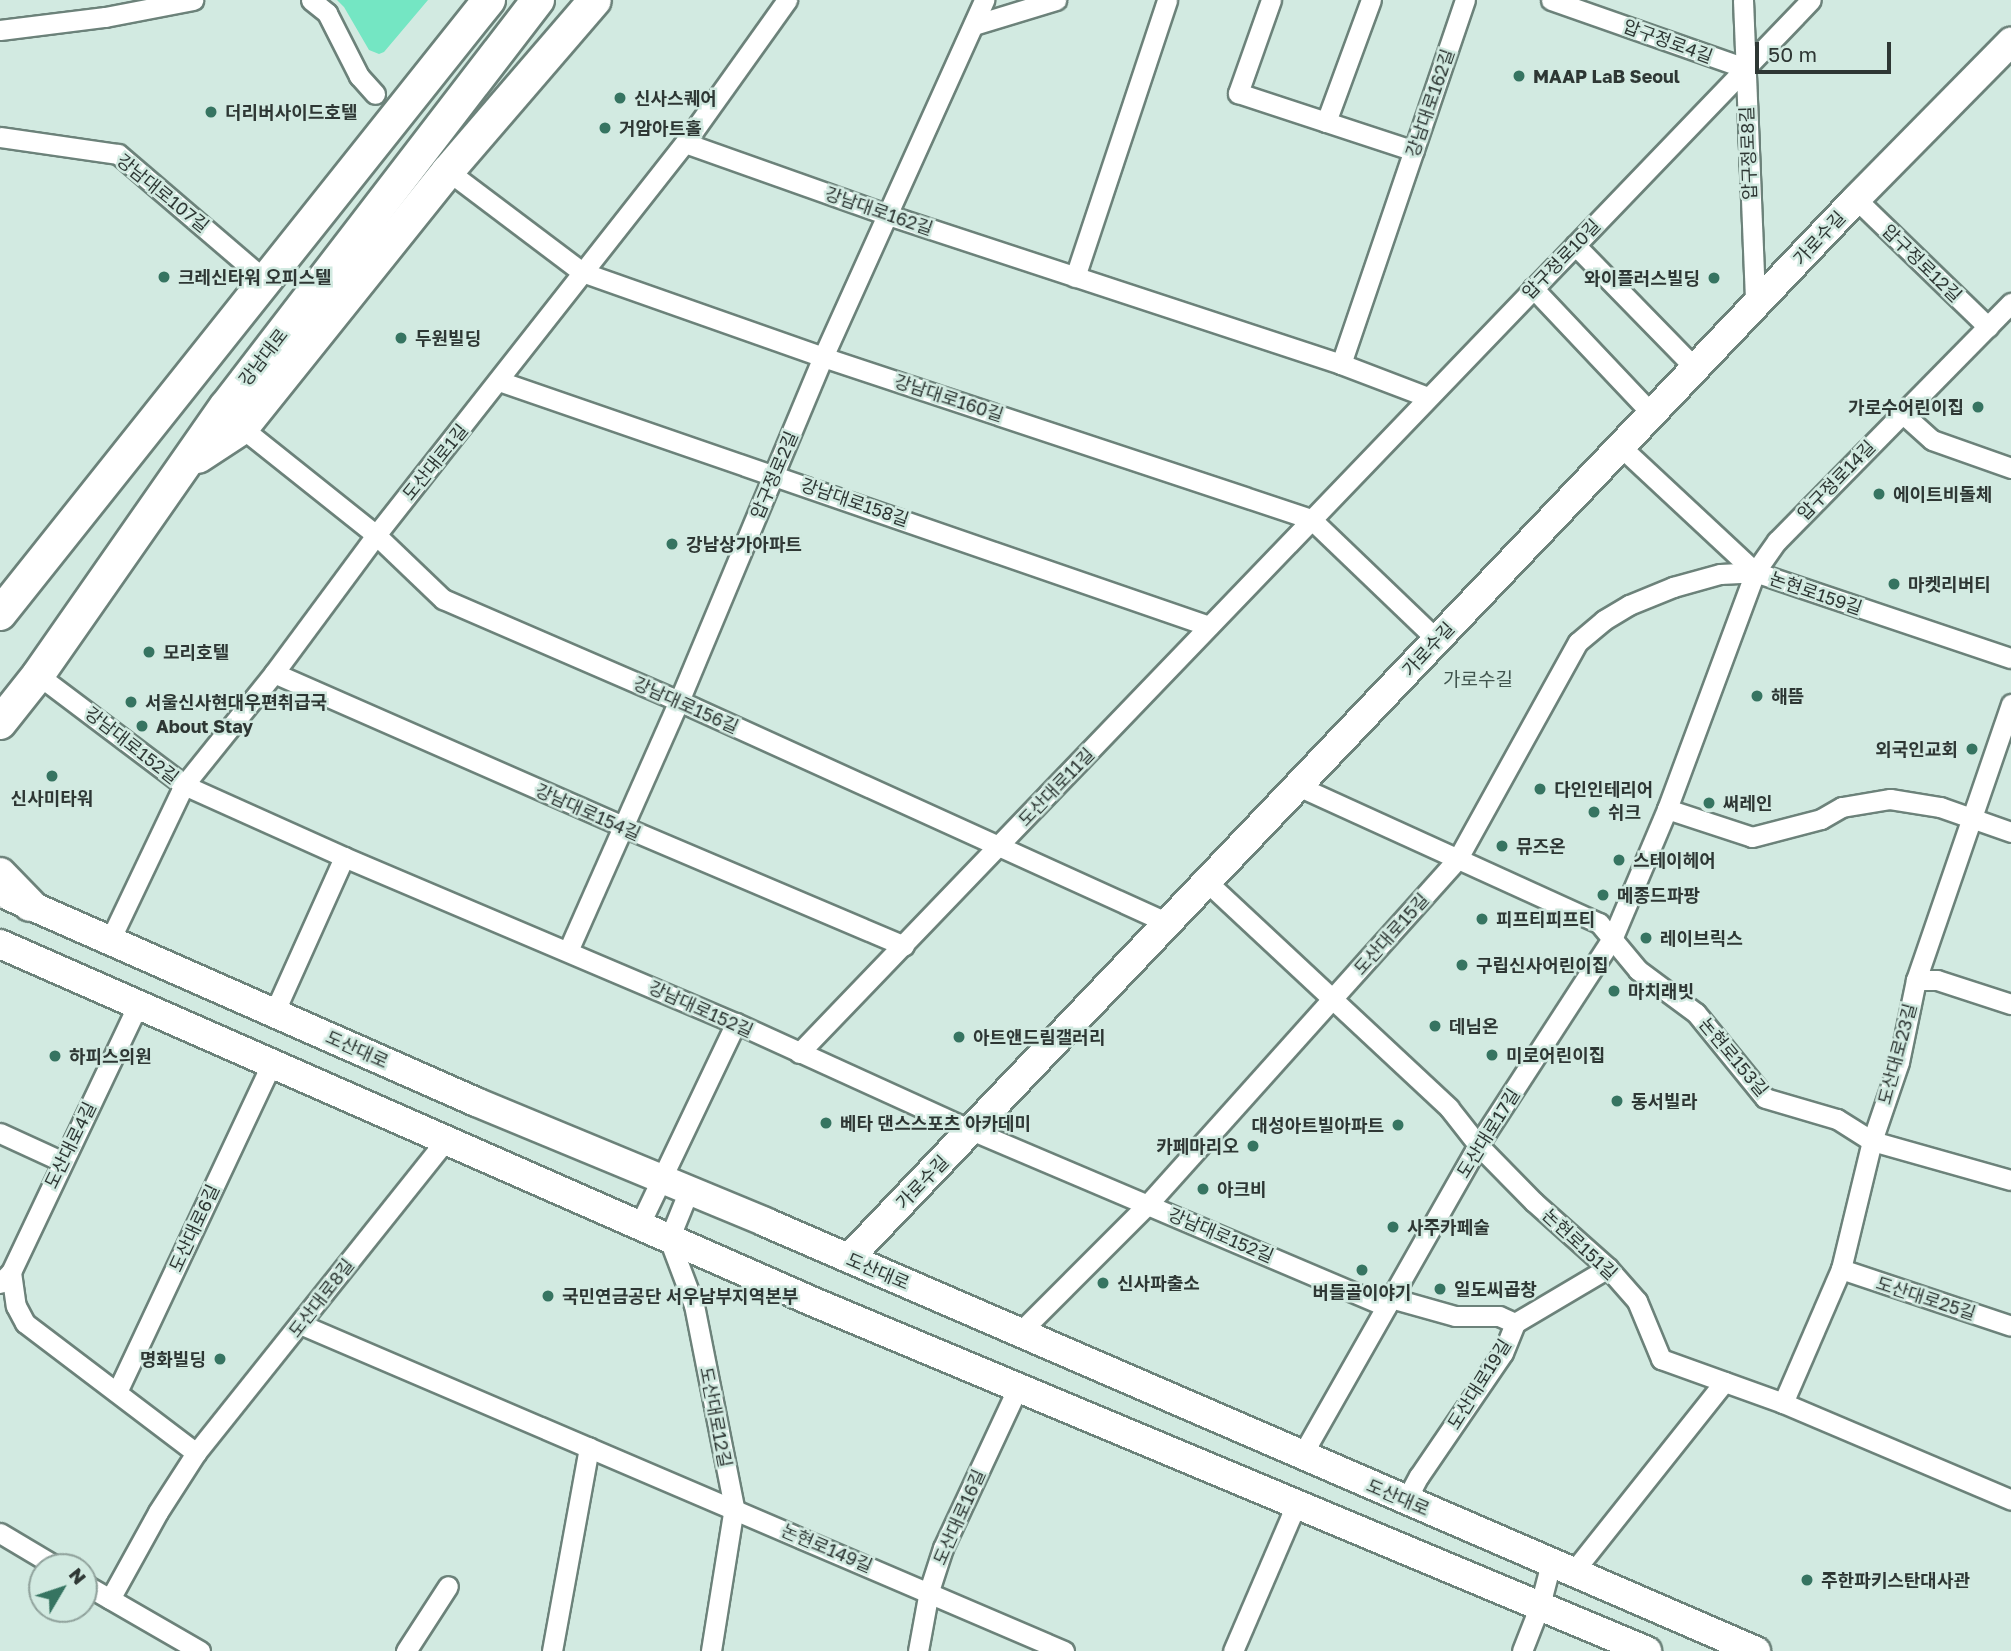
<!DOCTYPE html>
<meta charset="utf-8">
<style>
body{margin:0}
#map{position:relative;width:2011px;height:1651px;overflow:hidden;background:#d2eae1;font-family:"Golos Text","Noto Sans KR",sans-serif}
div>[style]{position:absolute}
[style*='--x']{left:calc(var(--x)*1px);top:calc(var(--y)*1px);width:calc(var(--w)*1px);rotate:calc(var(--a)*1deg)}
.green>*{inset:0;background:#74e6c3}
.roads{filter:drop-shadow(2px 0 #6c827a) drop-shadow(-2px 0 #6c827a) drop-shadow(0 2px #6c827a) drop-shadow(0 -2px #6c827a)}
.street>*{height:19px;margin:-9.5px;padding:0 9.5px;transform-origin:9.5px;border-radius:9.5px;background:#fff}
.secondary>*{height:28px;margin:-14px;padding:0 14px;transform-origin:14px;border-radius:14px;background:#fff}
.primary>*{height:32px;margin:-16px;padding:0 16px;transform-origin:16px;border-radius:16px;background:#fff}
.dots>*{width:19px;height:19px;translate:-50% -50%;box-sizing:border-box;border:4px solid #d2eae1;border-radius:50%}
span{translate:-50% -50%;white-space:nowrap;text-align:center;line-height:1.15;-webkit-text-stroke:5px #d2eae1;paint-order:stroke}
.street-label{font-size:18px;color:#2e3734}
.poi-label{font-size:18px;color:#2e3734;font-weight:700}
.left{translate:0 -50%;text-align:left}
.right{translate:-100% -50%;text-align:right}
.neighbourhood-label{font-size:19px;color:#41554e}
.north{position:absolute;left:28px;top:1553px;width:70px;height:70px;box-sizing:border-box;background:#d2eae1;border:2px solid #90a29c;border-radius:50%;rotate:51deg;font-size:19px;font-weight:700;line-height:28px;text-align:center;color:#2e3734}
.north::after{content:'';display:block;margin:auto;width:24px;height:32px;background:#367461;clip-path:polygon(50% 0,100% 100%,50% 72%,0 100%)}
.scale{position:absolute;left:1755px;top:42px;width:136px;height:32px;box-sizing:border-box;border:4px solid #2e3734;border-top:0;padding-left:9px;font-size:21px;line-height:24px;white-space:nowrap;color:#2e3734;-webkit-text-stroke:5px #d2eae1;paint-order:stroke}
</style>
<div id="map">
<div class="green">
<i style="clip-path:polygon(337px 0,428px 0,384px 52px,379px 54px,369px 50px,344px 7px)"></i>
</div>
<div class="roads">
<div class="street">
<i style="--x:311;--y:0;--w:21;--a:39"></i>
<i style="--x:327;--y:13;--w:71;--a:63.1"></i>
<i style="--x:359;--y:76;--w:24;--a:48"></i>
<i style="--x:1271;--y:0;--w:99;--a:109.5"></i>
<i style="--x:1238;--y:93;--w:185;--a:18.2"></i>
<i style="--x:1551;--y:0;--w:206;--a:19.3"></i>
<i style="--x:1743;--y:0;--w:305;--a:87.7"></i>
<i style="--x:974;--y:25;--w:86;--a:-17"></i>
<i style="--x:0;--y:30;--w:106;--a:-7.1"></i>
<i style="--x:105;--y:17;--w:90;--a:-10.9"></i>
<i style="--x:1326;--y:122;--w:130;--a:-69.8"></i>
<i style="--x:0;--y:137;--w:119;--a:8.2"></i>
<i style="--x:118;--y:154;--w:195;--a:40.6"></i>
<i style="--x:685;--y:143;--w:215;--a:19.5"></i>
<i style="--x:888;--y:215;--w:477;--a:18.2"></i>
<i style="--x:1341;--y:364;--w:93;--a:20.8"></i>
<i style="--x:448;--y:171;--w:168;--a:37"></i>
<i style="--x:582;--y:272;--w:256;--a:19.4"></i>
<i style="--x:823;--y:357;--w:514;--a:18.36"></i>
<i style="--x:1311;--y:519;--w:175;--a:43.8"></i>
<i style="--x:1856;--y:199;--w:184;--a:44.1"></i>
<i style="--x:1575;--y:245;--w:172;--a:45.7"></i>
<i style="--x:1075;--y:277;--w:292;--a:-71.6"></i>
<i style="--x:1533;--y:288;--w:173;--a:46.6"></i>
<i style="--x:1341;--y:364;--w:385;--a:-71.2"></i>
<i style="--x:499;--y:381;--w:751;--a:19.04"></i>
<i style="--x:1902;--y:413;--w:40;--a:42"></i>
<i style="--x:1932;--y:440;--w:84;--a:19.5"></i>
<i style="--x:242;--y:428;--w:171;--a:38.6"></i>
<i style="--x:376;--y:535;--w:93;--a:43.7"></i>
<i style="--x:443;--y:599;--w:257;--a:23.4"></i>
<i style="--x:679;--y:701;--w:537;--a:24.42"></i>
<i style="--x:1621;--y:447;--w:183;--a:43"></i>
<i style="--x:1755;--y:572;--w:270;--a:18.6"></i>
<i style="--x:274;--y:673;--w:382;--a:23.7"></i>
<i style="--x:624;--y:827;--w:304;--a:23"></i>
<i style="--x:38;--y:675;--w:183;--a:37"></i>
<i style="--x:184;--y:785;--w:175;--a:24.2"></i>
<i style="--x:344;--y:857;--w:426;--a:23"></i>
<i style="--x:736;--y:1023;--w:258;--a:24.5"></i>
<i style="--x:971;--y:1130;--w:451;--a:23"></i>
<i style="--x:1298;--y:786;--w:331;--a:24.5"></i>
<i style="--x:1599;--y:923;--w:61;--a:50.3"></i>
<i style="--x:1638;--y:970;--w:72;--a:36.6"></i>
<i style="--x:1696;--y:1013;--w:109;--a:50.9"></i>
<i style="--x:1765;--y:1098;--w:75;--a:16.3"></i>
<i style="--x:1837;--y:1119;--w:41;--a:32.2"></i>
<i style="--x:1872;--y:1141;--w:144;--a:15.7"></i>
<i style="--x:1667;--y:809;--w:89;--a:18.2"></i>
<i style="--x:1752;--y:837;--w:71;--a:-14.6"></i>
<i style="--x:1821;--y:819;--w:24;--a:-30"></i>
<i style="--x:1842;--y:807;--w:49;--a:-9.5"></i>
<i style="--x:1890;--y:799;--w:51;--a:9.1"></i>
<i style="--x:1940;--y:807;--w:75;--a:19.4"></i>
<i style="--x:1207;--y:882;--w:331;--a:43"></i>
<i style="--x:1449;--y:1108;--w:47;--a:51.9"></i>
<i style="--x:1478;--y:1145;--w:80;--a:45.5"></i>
<i style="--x:1534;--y:1202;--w:99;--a:41.7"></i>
<i style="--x:1608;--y:1268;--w:44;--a:48.7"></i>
<i style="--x:1637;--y:1301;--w:63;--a:67.5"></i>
<i style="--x:1661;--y:1359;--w:130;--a:19.8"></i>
<i style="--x:1783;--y:1403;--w:248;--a:23"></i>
<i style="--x:110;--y:940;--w:172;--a:-64.5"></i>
<i style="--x:184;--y:785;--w:144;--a:-51.2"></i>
<i style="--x:274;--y:673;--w:172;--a:-53.5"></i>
<i style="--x:376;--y:535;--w:499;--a:-51.8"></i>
<i style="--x:685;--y:143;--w:176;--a:-54.5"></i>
<i style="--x:568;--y:951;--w:274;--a:-66.1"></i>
<i style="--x:679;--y:701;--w:373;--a:-67.3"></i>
<i style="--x:823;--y:357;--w:392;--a:-65.7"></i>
<i style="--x:1916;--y:980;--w:21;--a:0"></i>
<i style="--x:1937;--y:980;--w:78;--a:18"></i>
<i style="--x:274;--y:1013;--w:171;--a:-65.8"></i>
<i style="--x:799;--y:1053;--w:1460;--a:-46.14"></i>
<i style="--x:0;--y:1133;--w:67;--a:24.7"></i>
<i style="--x:689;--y:1190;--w:53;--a:112.2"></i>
<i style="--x:669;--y:1239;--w:71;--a:69.3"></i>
<i style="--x:694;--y:1305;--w:206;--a:78.8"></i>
<i style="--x:734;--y:1507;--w:146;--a:99.1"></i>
<i style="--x:639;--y:1226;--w:225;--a:-64.5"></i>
<i style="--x:1841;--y:1269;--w:179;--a:18.5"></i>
<i style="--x:11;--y:1272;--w:34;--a:82"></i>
<i style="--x:16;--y:1306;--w:19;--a:62"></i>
<i style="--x:25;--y:1323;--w:215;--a:37.2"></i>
<i style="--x:0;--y:1283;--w:16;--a:-45"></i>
<i style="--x:11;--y:1272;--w:296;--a:-64.6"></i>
<i style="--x:1391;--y:1298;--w:66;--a:15.7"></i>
<i style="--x:1455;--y:1316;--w:44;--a:0"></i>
<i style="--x:1499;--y:1316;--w:17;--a:24"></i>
<i style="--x:300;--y:1324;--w:831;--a:23.17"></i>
<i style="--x:1020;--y:1332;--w:181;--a:-45"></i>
<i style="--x:1148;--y:1204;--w:462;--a:-48.1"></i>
<i style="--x:1457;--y:860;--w:249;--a:-61"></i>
<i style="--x:1578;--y:642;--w:34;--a:-40"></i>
<i style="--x:1604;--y:620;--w:29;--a:-31"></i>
<i style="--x:1629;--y:605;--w:48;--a:-22.2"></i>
<i style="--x:1673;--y:587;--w:49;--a:-15.5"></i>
<i style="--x:1720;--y:574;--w:35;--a:-3"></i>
<i style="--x:117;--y:1392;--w:362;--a:-64.8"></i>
<i style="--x:1783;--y:1403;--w:146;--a:-66.6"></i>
<i style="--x:1841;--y:1269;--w:132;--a:-76.4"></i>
<i style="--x:1872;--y:1141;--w:83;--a:-71.1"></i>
<i style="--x:1899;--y:1062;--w:84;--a:-78.3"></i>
<i style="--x:1916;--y:980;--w:292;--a:-71"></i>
<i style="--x:1302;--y:1455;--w:356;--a:-60.4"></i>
<i style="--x:1478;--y:1145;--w:248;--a:-57"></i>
<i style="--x:1613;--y:937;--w:139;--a:-67.1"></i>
<i style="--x:1667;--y:809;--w:253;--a:-69.6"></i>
<i style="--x:1755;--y:572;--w:38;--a:-55"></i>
<i style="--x:1777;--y:541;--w:334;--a:-45.5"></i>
<i style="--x:1406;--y:1500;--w:27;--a:-62"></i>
<i style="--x:1419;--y:1476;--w:149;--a:-55.7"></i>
<i style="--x:1503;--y:1353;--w:32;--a:-68"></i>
<i style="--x:1515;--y:1323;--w:108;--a:-30.6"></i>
<i style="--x:0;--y:1533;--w:66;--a:30.8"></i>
<i style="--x:1573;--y:1572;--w:243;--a:-51.5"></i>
<i style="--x:84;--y:1584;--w:134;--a:30"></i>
<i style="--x:110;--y:1599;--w:99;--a:-61.1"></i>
<i style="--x:158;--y:1512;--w:70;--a:-57.2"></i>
<i style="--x:196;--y:1453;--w:399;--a:-51.4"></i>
<i style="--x:406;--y:1651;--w:77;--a:-57.1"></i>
<i style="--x:552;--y:1651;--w:207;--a:-79.7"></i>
<i style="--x:918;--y:1651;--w:61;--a:-79.6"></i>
<i style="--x:929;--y:1591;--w:45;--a:-72"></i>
<i style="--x:943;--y:1548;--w:175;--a:-65"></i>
<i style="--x:1233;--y:1651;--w:159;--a:-66.7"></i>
<i style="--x:1522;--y:1651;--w:49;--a:-68.6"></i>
<i style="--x:1540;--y:1605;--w:43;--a:-75.3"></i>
</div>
<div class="secondary">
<i style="--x:9;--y:896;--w:510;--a:23.8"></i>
<i style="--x:476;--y:1102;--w:313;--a:22.5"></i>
<i style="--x:765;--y:1222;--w:1080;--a:23.41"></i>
<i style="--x:0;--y:944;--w:891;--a:23.75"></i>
<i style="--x:816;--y:1303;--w:901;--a:22.72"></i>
<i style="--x:849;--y:1258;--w:1461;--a:-46.44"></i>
<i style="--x:1856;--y:199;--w:221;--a:-45.4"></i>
</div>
<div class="primary">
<i style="--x:198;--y:457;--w:53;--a:-33.4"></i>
<i style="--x:242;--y:428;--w:329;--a:-51.3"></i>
<i style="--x:448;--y:171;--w:225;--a:-49.3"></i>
<i style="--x:0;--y:614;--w:785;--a:-51.47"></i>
<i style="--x:0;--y:723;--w:61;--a:-51.6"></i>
<i style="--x:38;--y:675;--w:328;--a:-55.1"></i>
<i style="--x:226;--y:406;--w:512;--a:-52.46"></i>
<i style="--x:0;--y:874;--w:43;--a:45.9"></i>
</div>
</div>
<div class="dots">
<i style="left:1519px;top:76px;background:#367461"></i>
<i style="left:620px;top:98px;background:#367461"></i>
<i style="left:211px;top:112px;background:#367461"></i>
<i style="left:605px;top:128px;background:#367461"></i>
<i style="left:164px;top:277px;background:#367461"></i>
<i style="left:1714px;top:278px;background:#367461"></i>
<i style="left:401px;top:338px;background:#367461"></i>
<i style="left:1978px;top:407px;background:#367461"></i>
<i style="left:1879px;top:494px;background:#367461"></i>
<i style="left:672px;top:544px;background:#367461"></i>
<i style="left:1894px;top:584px;background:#367461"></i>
<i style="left:149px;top:652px;background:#367461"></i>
<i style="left:1757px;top:696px;background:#367461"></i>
<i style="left:131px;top:702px;background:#367461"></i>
<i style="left:142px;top:726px;background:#367461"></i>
<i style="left:1972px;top:749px;background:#367461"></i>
<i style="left:52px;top:776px;background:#367461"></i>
<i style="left:1540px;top:789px;background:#367461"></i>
<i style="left:1709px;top:803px;background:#367461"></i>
<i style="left:1594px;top:812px;background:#367461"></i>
<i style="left:1502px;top:846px;background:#367461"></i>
<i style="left:1619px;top:860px;background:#367461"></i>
<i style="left:1603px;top:895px;background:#367461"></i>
<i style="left:1482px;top:919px;background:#367461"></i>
<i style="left:1646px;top:938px;background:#367461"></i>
<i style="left:1462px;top:965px;background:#367461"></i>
<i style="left:1614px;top:991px;background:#367461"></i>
<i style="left:1435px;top:1026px;background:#367461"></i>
<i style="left:959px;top:1037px;background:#367461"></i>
<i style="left:1492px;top:1055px;background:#367461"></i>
<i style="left:55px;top:1056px;background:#367461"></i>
<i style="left:1617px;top:1101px;background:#367461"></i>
<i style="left:826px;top:1123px;background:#367461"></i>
<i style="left:1398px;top:1125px;background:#367461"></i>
<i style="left:1253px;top:1146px;background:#367461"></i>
<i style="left:1203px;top:1189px;background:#367461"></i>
<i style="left:1393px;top:1227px;background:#367461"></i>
<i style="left:1362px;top:1270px;background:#367461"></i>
<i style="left:1103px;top:1283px;background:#367461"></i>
<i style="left:1440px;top:1289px;background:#367461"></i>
<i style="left:548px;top:1296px;background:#367461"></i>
<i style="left:220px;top:1359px;background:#367461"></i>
<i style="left:1807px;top:1580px;background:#367461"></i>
</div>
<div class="street-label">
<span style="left:1668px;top:41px;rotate:20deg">압구정로4길</span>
<span style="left:1430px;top:103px;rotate:-71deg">강남대로162길</span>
<span style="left:1748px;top:153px;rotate:-92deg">압구정로8길</span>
<span style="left:163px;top:193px;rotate:39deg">강남대로107길</span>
<span style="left:879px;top:211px;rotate:19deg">강남대로162길</span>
<span style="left:1819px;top:238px;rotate:-47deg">가로수길</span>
<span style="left:1561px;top:259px;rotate:-46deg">압구정로10길</span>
<span style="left:1922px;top:263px;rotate:44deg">압구정로12길</span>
<span style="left:263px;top:357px;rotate:-52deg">강남대로</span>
<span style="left:949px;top:398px;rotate:18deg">강남대로160길</span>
<span style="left:435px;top:462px;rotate:-51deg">도산대로1길</span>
<span style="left:774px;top:475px;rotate:-67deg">압구정로2길</span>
<span style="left:1836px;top:480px;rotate:-46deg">압구정로14길</span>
<span style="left:855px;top:502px;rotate:19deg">강남대로158길</span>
<span style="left:1816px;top:593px;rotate:19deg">논현로159길</span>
<span style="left:1428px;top:649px;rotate:-47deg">가로수길</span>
<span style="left:686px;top:705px;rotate:24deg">강남대로156길</span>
<span style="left:132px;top:745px;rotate:38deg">강남대로152길</span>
<span style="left:1056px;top:787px;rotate:-46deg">도산대로11길</span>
<span style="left:588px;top:812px;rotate:24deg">강남대로154길</span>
<span style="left:1391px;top:934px;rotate:-48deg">도산대로15길</span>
<span style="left:701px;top:1009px;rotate:24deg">강남대로152길</span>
<span style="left:357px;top:1049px;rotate:24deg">도산대로</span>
<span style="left:1897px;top:1054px;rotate:-75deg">도산대로23길</span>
<span style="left:1734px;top:1057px;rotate:50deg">논현로153길</span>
<span style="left:1488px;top:1133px;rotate:-58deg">도산대로17길</span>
<span style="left:70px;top:1145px;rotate:-64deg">도산대로4길</span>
<span style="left:922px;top:1182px;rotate:-46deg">가로수길</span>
<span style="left:194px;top:1228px;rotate:-65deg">도산대로6길</span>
<span style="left:1221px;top:1235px;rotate:23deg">강남대로152길</span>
<span style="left:1580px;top:1244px;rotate:43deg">논현로151길</span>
<span style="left:878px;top:1271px;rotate:23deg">도산대로</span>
<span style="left:321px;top:1298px;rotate:-52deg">도산대로8길</span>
<span style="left:1926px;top:1298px;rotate:18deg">도산대로25길</span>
<span style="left:1479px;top:1384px;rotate:-58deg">도산대로19길</span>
<span style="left:716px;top:1417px;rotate:79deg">도산대로12길</span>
<span style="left:1398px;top:1497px;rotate:23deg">도산대로</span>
<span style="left:959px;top:1517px;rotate:-66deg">도산대로16길</span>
<span style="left:827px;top:1548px;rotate:23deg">논현로149길</span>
</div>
<div class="poi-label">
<span class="left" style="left:1533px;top:76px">MAAP LaB Seoul</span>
<span class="left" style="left:634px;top:98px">신사스퀘어</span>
<span class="left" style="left:225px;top:112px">더리버사이드호텔</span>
<span class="left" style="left:619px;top:128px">거암아트홀</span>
<span class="left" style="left:178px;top:277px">크레신타워 오피스텔</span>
<span class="right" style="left:1700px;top:278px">와이플러스빌딩</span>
<span class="left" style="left:415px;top:338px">두원빌딩</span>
<span class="right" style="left:1964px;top:407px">가로수어린이집</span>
<span class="left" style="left:1893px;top:494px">에이트비돌체</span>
<span class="left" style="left:686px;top:544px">강남상가아파트</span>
<span class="left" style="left:1908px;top:584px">마켓리버티</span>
<span class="left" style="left:163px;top:652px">모리호텔</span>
<span class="left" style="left:1771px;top:696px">해뜸</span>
<span class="left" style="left:145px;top:702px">서울신사현대우편취급국</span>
<span class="left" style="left:156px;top:726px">About Stay</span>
<span class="right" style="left:1958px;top:749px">외국인교회</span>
<span class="left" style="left:1554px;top:789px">다인인테리어</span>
<span style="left:52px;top:798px">신사미타워</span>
<span class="left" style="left:1723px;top:803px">써레인</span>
<span class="left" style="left:1608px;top:812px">쉬크</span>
<span class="left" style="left:1516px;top:846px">뮤즈온</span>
<span class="left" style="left:1633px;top:860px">스테이헤어</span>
<span class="left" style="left:1617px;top:895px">메종드파팡</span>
<span class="left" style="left:1496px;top:919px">피프티피프티</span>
<span class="left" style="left:1660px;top:938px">레이브릭스</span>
<span class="left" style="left:1476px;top:965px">구립신사어린이집</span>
<span class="left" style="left:1628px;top:991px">마치래빗</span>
<span class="left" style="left:1449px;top:1026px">데님온</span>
<span class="left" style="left:973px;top:1037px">아트앤드림갤러리</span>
<span class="left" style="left:1506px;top:1055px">미로어린이집</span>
<span class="left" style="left:69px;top:1056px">하피스의원</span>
<span class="left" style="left:1631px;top:1101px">동서빌라</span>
<span class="left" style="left:840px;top:1123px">베타 댄스스포츠 아카데미</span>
<span class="right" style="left:1384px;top:1125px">대성아트빌아파트</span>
<span class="right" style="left:1239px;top:1146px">카페마리오</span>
<span class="left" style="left:1217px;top:1189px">아크비</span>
<span class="left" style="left:1407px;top:1227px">사주카페술</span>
<span class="left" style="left:1117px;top:1283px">신사파출소</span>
<span class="left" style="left:1454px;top:1289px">일도씨곱창</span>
<span style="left:1362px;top:1292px">버들골이야기</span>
<span class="left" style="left:562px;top:1296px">국민연금공단 서우남부지역본부</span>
<span class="right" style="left:206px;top:1359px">명화빌딩</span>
<span class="left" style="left:1821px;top:1580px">주한파키스탄대사관</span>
</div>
<div class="neighbourhood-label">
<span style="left:1478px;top:679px">가로수길</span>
</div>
<div class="north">N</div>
<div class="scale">50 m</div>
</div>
